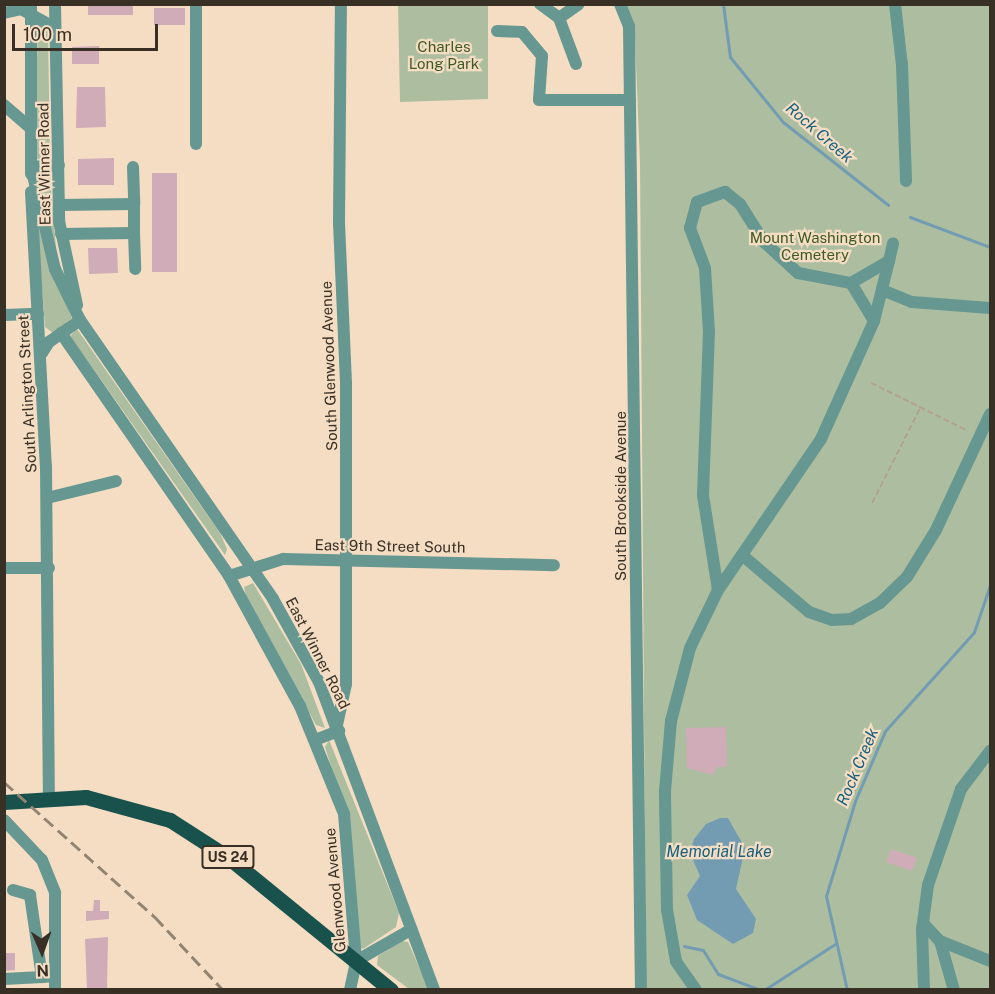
<!DOCTYPE html>
<style>
body{margin:0}
#map{position:relative;width:995px;height:994px;overflow:hidden;background:#f4ddc3;font-family:"Public Sans",sans-serif}
div>[style]{position:absolute}
[style*='--x']{left:calc(var(--x)*1px);top:calc(var(--y)*1px);width:calc(var(--w)*1px);rotate:calc(var(--a)*1deg)}
.green>*{inset:0;background:#adbea0}
.water>*{inset:0;background:#739cb3}
.stream>*{height:3px;margin:-1.5px;padding:0 1.5px;transform-origin:1.5px;border-radius:1.5px;background:#739cb3}
.building>*{inset:0;background:#cfacb7}
.path>*{height:1.5px;margin-top:-0.75px;transform-origin:0;background:repeating-linear-gradient(90deg,#b3a18c 0 6px,transparent 0 9px)}
.minor>*{height:12px;margin:-6px;padding:0 6px;transform-origin:6px;border-radius:6px;background:#679791}
.major>*{height:15px;margin:-7.5px;padding:0 7.5px;transform-origin:7.5px;border-radius:7.5px;background:#19524d}
.rail>*{height:3px;margin-top:-1.5px;transform-origin:0;background:repeating-linear-gradient(90deg,#938472 0 12px,transparent 0 18px)}
span{translate:-50% -50%;white-space:nowrap;text-align:center;line-height:1.15;-webkit-text-stroke:4.5px #f4ddc3;paint-order:stroke}
.shield-label span{padding:2px 4px;background:#f4ddc3;border:2px solid;border-radius:4px;-webkit-text-stroke-width:0}
.shield-label{font-size:14px;color:#382f25;font-weight:700}
.park-label{font-size:15px;color:#3e5923}
.street-label{font-size:15px;color:#382f25}
.water-label{font-size:16px;color:#155f7f;font-style:italic}
.frame{position:absolute;inset:0;border:6px solid #382f25;pointer-events:none}
.north{position:absolute;left:12px;top:922px;width:60px;height:60px;-webkit-text-stroke:4px #f4ddc3;paint-order:stroke;rotate:178deg;font-size:16px;font-weight:700;line-height:24px;text-align:center;color:#382f25}
.north::after{content:'';display:block;margin:auto;width:21px;height:27px;background:#382f25;clip-path:polygon(50% 0,100% 100%,50% 72%,0 100%)}
.scale{position:absolute;left:12px;top:24px;width:146px;height:27px;box-sizing:border-box;border:3px solid #382f25;border-top:0;padding-left:8px;font-size:18px;line-height:21px;white-space:nowrap;color:#382f25;-webkit-text-stroke:4px #f4ddc3;paint-order:stroke}
</style>
<div id="map">
<div class="green">
<i style="clip-path:polygon(398px 5px,488px 5px,488px 99px,400px 102px)"></i>
<i style="clip-path:polygon(623px 5px,990px 5px,990px 989px,646px 989px,640px 164px,635px 39px)"></i>
<i style="clip-path:polygon(38px 21px,48px 32px,50px 157px,46px 160px,37px 159px,35px 137px)"></i>
<i style="clip-path:polygon(47px 172px,50px 174px,56px 248px,39px 174px)"></i>
<i style="clip-path:polygon(35px 198px,50px 263px,72px 318px,53px 333px,45px 327px)"></i>
<i style="clip-path:polygon(77px 329px,220px 533px,227px 549px,225px 555px,70px 336px)"></i>
<i style="clip-path:polygon(253px 583px,301px 664px,325px 728px,316px 725px,246px 596px,244px 587px)"></i>
<i style="clip-path:polygon(329px 740px,399px 913px,396px 927px,363px 949px,359px 947px,351px 831px,325px 747px)"></i>
<i style="clip-path:polygon(402px 941px,408px 942px,429px 989px,409px 989px,377px 965px,378px 956px)"></i>
</div>
<div class="water">
<i style="clip-path:polygon(720px 818px,728px 818px,745px 848px,736px 889px,756px 919px,753px 933px,733px 944px,697px 920px,687px 895px,700px 876px,690px 853px,694px 839px,706px 824px)"></i>
</div>
<div class="stream">
<i style="--x:723;--y:4;--w:53;--a:82.5"></i>
<i style="--x:730;--y:57;--w:84;--a:50.8"></i>
<i style="--x:783;--y:122;--w:134;--a:38.3"></i>
<i style="--x:910;--y:217;--w:85;--a:20.6"></i>
<i style="--x:684;--y:946;--w:19;--a:12"></i>
<i style="--x:703;--y:950;--w:28;--a:58"></i>
<i style="--x:718;--y:974;--w:46;--a:20.4"></i>
<i style="--x:764;--y:990;--w:85;--a:-32.9"></i>
<i style="--x:847;--y:990;--w:96;--a:-102.6"></i>
<i style="--x:826;--y:896;--w:99;--a:-73"></i>
<i style="--x:855;--y:801;--w:76;--a:-66.8"></i>
<i style="--x:885;--y:731;--w:133;--a:-48"></i>
<i style="--x:974;--y:632;--w:50;--a:-71.2"></i>
</div>
<div class="building">
<i style="clip-path:polygon(88px 4px,133px 4px,133px 15px,88px 15px)"></i>
<i style="clip-path:polygon(154px 8px,185px 8px,185px 25px,154px 25px)"></i>
<i style="clip-path:polygon(99px 46px,99px 64px,72px 64px,72px 47px)"></i>
<i style="clip-path:polygon(77px 87px,105px 87px,106px 127px,76px 128px)"></i>
<i style="clip-path:polygon(114px 158px,114px 185px,78px 185px,78px 159px)"></i>
<i style="clip-path:polygon(152px 173px,177px 173px,177px 272px,152px 272px)"></i>
<i style="clip-path:polygon(88px 248px,117px 248px,118px 273px,89px 274px)"></i>
<i style="clip-path:polygon(726px 727px,727px 767px,717px 767px,713px 775px,687px 768px,686px 728px)"></i>
<i style="clip-path:polygon(891px 849px,917px 858px,912px 871px,886px 862px)"></i>
<i style="clip-path:polygon(94px 900px,100px 900px,100px 911px,109px 911px,109px 919px,86px 921px,86px 911px,93px 911px)"></i>
<i style="clip-path:polygon(108px 937px,107px 990px,87px 990px,85px 939px)"></i>
<i style="clip-path:polygon(4px 953px,15px 953px,15px 970px,4px 971px)"></i>
</div>
<div class="path">
<i style="--x:871;--y:383;--w:108;--a:26.3"></i>
<i style="--x:872;--y:503;--w:106;--a:-63.2"></i>
</div>
<div class="minor">
<i style="--x:55;--y:4;--w:217;--a:88.9"></i>
<i style="--x:59;--y:221;--w:86;--a:77.9"></i>
<i style="--x:540;--y:4;--w:24;--a:36"></i>
<i style="--x:559;--y:18;--w:24;--a:-35"></i>
<i style="--x:620;--y:4;--w:24;--a:68"></i>
<i style="--x:629;--y:26;--w:964;--a:89.29"></i>
<i style="--x:895;--y:4;--w:61;--a:83.5"></i>
<i style="--x:902;--y:65;--w:116;--a:88"></i>
<i style="--x:4;--y:13;--w:17;--a:-13"></i>
<i style="--x:21;--y:9;--w:35;--a:29"></i>
<i style="--x:52;--y:26;--w:9;--a:63"></i>
<i style="--x:559;--y:18;--w:49;--a:69.7"></i>
<i style="--x:497;--y:31;--w:25;--a:2"></i>
<i style="--x:522;--y:32;--w:31;--a:50"></i>
<i style="--x:542;--y:56;--w:44;--a:93.9"></i>
<i style="--x:539;--y:100;--w:91;--a:0"></i>
<i style="--x:4;--y:105;--w:33;--a:41"></i>
<i style="--x:196;--y:144;--w:140;--a:-90"></i>
<i style="--x:31;--y:167;--w:105;--a:76.8"></i>
<i style="--x:55;--y:269;--w:57;--a:63.9"></i>
<i style="--x:80;--y:320;--w:339;--a:55.3"></i>
<i style="--x:273;--y:599;--w:95;--a:61"></i>
<i style="--x:319;--y:682;--w:329;--a:69.5"></i>
<i style="--x:31;--y:167;--w:28;--a:-4"></i>
<i style="--x:133;--y:167;--w:37;--a:88"></i>
<i style="--x:31;--y:174;--w:170;--a:-90"></i>
<i style="--x:31;--y:192;--w:275;--a:86.9"></i>
<i style="--x:46;--y:467;--w:329;--a:89.5"></i>
<i style="--x:59;--y:205;--w:75;--a:-0.8"></i>
<i style="--x:134;--y:204;--w:29;--a:90"></i>
<i style="--x:134;--y:233;--w:73;--a:179.2"></i>
<i style="--x:134;--y:233;--w:36;--a:88"></i>
<i style="--x:882;--y:290;--w:32;--a:22"></i>
<i style="--x:912;--y:302;--w:78;--a:4.4"></i>
<i style="--x:4;--y:315;--w:34;--a:-2"></i>
<i style="--x:874;--y:321;--w:62;--a:-76"></i>
<i style="--x:61;--y:333;--w:295;--a:55.3"></i>
<i style="--x:229;--y:576;--w:148;--a:61.4"></i>
<i style="--x:300;--y:706;--w:117;--a:67.8"></i>
<i style="--x:344;--y:814;--w:147;--a:85.3"></i>
<i style="--x:42;--y:353;--w:13;--a:-58"></i>
<i style="--x:49;--y:342;--w:38;--a:-35"></i>
<i style="--x:47;--y:498;--w:71;--a:-13.8"></i>
<i style="--x:742;--y:555;--w:88;--a:40.4"></i>
<i style="--x:809;--y:612;--w:24;--a:19"></i>
<i style="--x:832;--y:620;--w:19;--a:-3"></i>
<i style="--x:851;--y:619;--w:33;--a:-29"></i>
<i style="--x:880;--y:603;--w:37;--a:-44"></i>
<i style="--x:907;--y:577;--w:55;--a:-58.3"></i>
<i style="--x:936;--y:530;--w:128;--a:-65"></i>
<i style="--x:4;--y:568;--w:45;--a:0"></i>
<i style="--x:229;--y:576;--w:57;--a:-17.5"></i>
<i style="--x:283;--y:559;--w:271;--a:1.3"></i>
<i style="--x:718;--y:590;--w:96;--a:-99"></i>
<i style="--x:703;--y:495;--w:163;--a:-87.9"></i>
<i style="--x:709;--y:332;--w:64;--a:-93.6"></i>
<i style="--x:705;--y:268;--w:43;--a:-110.6"></i>
<i style="--x:690;--y:228;--w:27;--a:-75"></i>
<i style="--x:697;--y:202;--w:30;--a:-20"></i>
<i style="--x:725;--y:192;--w:19;--a:39"></i>
<i style="--x:740;--y:204;--w:45;--a:57.7"></i>
<i style="--x:764;--y:242;--w:46;--a:42.4"></i>
<i style="--x:798;--y:273;--w:54;--a:10.7"></i>
<i style="--x:337;--y:725;--w:42;--a:-77.6"></i>
<i style="--x:346;--y:684;--w:301;--a:-90"></i>
<i style="--x:346;--y:383;--w:161;--a:-92.5"></i>
<i style="--x:339;--y:222;--w:218;--a:-89.5"></i>
<i style="--x:315;--y:740;--w:26;--a:-21"></i>
<i style="--x:4;--y:820;--w:55;--a:46.5"></i>
<i style="--x:42;--y:860;--w:35;--a:68"></i>
<i style="--x:55;--y:893;--w:97;--a:90"></i>
<i style="--x:13;--y:890;--w:18;--a:16"></i>
<i style="--x:30;--y:895;--w:83;--a:81.7"></i>
<i style="--x:42;--y:977;--w:13;--a:-4"></i>
<i style="--x:923;--y:923;--w:25;--a:47"></i>
<i style="--x:940;--y:941;--w:54;--a:21.8"></i>
<i style="--x:940;--y:941;--w:51;--a:74.1"></i>
<i style="--x:4;--y:979;--w:38;--a:-3"></i>
<i style="--x:350;--y:990;--w:30;--a:-78"></i>
<i style="--x:356;--y:961;--w:64;--a:-29.7"></i>
<i style="--x:696;--y:990;--w:35;--a:-125"></i>
<i style="--x:676;--y:961;--w:52;--a:-100"></i>
<i style="--x:667;--y:910;--w:119;--a:-91"></i>
<i style="--x:665;--y:791;--w:70;--a:-85.1"></i>
<i style="--x:671;--y:721;--w:75;--a:-75.4"></i>
<i style="--x:690;--y:648;--w:64;--a:-64.2"></i>
<i style="--x:718;--y:590;--w:183;--a:-55.7"></i>
<i style="--x:821;--y:439;--w:129;--a:-65.8"></i>
<i style="--x:874;--y:321;--w:44;--a:-121.2"></i>
<i style="--x:851;--y:283;--w:44;--a:-30.1"></i>
<i style="--x:889;--y:261;--w:18;--a:-77"></i>
<i style="--x:924;--y:990;--w:60;--a:-91.9"></i>
<i style="--x:922;--y:930;--w:45;--a:-82.4"></i>
<i style="--x:928;--y:885;--w:102;--a:-71"></i>
<i style="--x:961;--y:789;--w:48;--a:-52.7"></i>
</div>
<div class="major">
<i style="--x:4;--y:802;--w:82;--a:-3.5"></i>
<i style="--x:86;--y:797;--w:87;--a:15.3"></i>
<i style="--x:170;--y:820;--w:70;--a:32.8"></i>
<i style="--x:229;--y:858;--w:209;--a:39.2"></i>
</div>
<div class="rail">
<i style="--x:4;--y:782;--w:203;--a:41.8"></i>
<i style="--x:155;--y:917;--w:100;--a:47"></i>
</div>
<div class="shield-label">
<span style="left:228px;top:857px">US 24</span>
</div>
<div class="park-label">
<span style="left:444px;top:55px">Charles<br>Long Park</span>
<span style="left:815px;top:246px">Mount Washington<br>Cemetery</span>
</div>
<div class="street-label">
<span style="left:44px;top:164px;rotate:-91deg">East Winner Road</span>
<span style="left:329px;top:366px;rotate:-92deg">South Glenwood Avenue</span>
<span style="left:27px;top:394px;rotate:-93deg">South Arlington Street</span>
<span style="left:621px;top:496px;rotate:-90deg">South Brookside Avenue</span>
<span style="left:390px;top:546px;rotate:1deg">East 9th Street South</span>
<span style="left:318px;top:653px;rotate:63deg">East Winner Road</span>
<span style="left:335px;top:890px;rotate:-95deg">Glenwood Avenue</span>
</div>
<div class="water-label">
<span style="left:819px;top:133px;rotate:41deg">Rock Creek</span>
<span style="left:858px;top:767px;rotate:-67deg">Rock Creek</span>
<span style="left:719px;top:852px">Memorial Lake</span>
</div>
<div class="frame"></div>
<div class="north">N</div>
<div class="scale">100 m</div>
</div>
